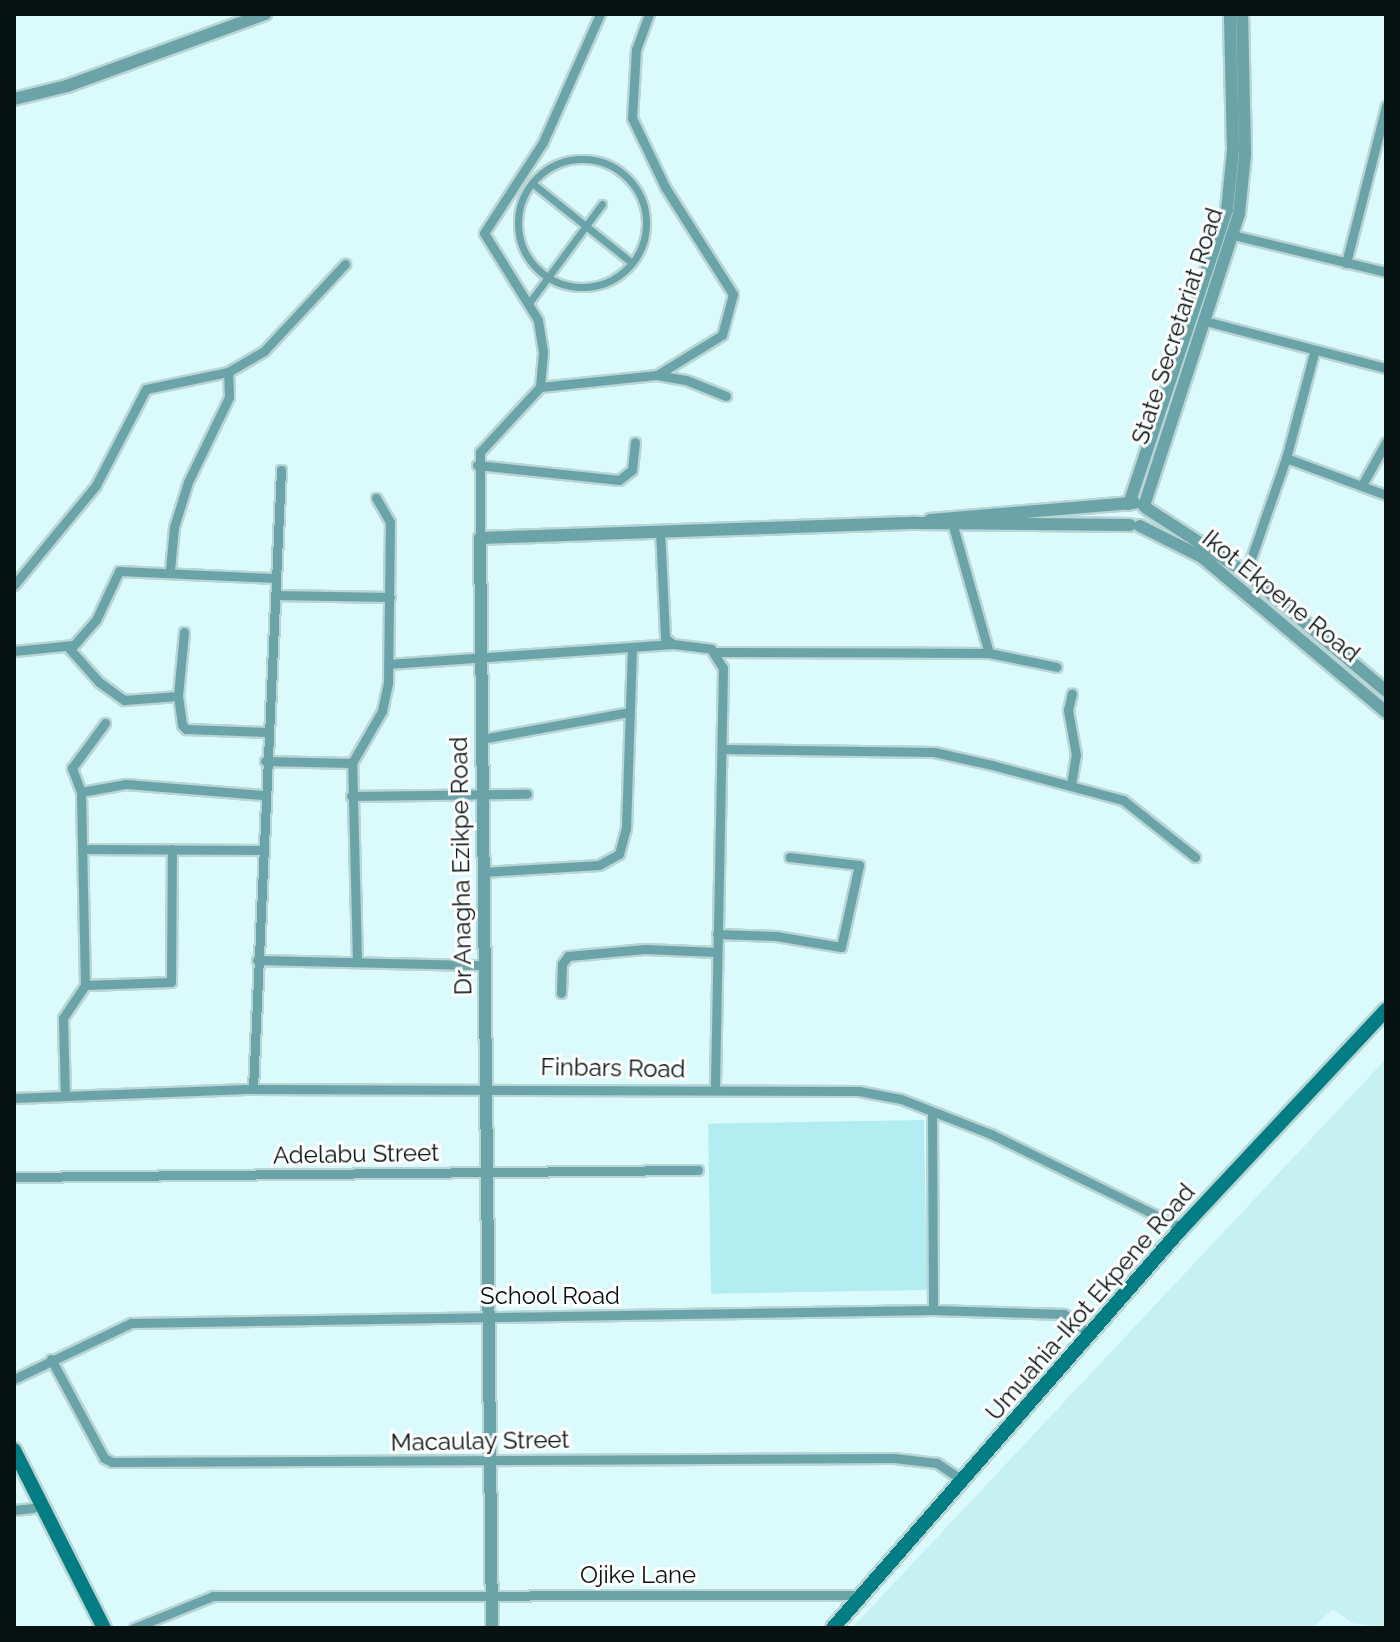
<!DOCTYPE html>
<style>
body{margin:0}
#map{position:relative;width:1400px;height:1642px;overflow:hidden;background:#dbfafc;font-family:Raleway,sans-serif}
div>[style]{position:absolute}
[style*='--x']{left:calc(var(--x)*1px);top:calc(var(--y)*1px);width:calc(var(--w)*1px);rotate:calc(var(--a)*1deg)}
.built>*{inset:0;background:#c7f0f2}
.green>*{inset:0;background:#b2edf1;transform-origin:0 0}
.roads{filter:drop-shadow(2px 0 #b9d5d6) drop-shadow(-2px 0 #b9d5d6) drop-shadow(0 2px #b9d5d6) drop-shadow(0 -2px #b9d5d6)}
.pedestrian>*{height:7px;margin:-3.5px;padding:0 3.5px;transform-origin:3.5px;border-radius:3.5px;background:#6ba4a8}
.pedestrian>.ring{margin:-3.5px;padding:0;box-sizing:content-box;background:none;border:7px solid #6ba4a8;border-radius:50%}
.minor>*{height:9px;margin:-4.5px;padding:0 4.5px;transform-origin:4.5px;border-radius:4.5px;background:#6ba4a8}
.tertiary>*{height:12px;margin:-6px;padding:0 6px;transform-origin:6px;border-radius:6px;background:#6ba4a8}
.secondary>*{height:14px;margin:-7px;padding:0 7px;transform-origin:7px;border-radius:7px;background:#027d84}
span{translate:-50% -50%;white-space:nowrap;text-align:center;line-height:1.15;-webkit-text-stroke:6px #fff;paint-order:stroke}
.street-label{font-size:24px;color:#061111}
.frame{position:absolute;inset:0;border:16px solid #061111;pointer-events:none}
</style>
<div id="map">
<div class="built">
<div style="clip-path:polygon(1386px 1059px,1386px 1628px,1352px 1623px,1333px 1609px,1312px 1628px,852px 1628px)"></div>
</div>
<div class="green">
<div style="left:924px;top:1120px;width:170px;height:216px;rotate:89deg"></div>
</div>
<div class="roads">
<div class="pedestrian">
<div class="ring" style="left:518px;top:159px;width:121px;height:121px"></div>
<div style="--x:532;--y:183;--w:127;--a:38.6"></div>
<div style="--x:529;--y:303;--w:123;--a:-53.6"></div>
</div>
<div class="minor">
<div style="--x:649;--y:14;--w:37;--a:110"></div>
<div style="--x:636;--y:49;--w:69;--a:93.3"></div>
<div style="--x:632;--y:118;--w:76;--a:64.4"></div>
<div style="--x:665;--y:187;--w:127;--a:57.6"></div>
<div style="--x:733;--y:294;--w:42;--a:105"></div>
<div style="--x:722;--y:335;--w:76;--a:148.4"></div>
<div style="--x:1233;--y:235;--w:157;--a:13.6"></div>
<div style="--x:1346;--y:263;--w:162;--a:-75.7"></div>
<div style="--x:1205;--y:321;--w:187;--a:14.6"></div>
<div style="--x:1314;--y:353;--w:109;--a:104.9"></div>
<div style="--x:1286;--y:458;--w:107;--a:20.3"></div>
<div style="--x:540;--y:387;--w:35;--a:-85"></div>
<div style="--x:543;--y:352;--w:32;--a:-99"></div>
<div style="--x:538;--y:320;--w:102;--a:-121.8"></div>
<div style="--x:484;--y:233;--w:108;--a:-57"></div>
<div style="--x:543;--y:142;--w:140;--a:-66"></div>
<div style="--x:477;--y:465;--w:143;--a:6"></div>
<div style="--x:619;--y:480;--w:16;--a:-38"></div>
<div style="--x:632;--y:470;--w:28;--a:-84"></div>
<div style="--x:1362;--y:485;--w:49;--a:-60.8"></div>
<div style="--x:953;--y:526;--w:132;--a:74.2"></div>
<div style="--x:989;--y:653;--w:69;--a:11.6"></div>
<div style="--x:660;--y:530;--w:108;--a:87.3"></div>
<div style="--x:665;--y:638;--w:10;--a:37"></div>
<div style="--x:673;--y:644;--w:38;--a:7"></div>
<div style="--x:711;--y:649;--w:22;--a:58"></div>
<div style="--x:723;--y:668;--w:421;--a:91.1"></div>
<div style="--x:480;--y:538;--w:86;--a:-90"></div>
<div style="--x:480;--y:452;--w:88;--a:-47.3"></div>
<div style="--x:540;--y:387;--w:118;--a:-5.9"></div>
<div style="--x:657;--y:375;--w:29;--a:10"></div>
<div style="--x:686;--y:380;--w:43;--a:21.8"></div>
<div style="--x:170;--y:570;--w:43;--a:-84.7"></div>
<div style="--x:174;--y:527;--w:47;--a:-72.7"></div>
<div style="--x:188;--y:482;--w:94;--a:-64.2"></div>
<div style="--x:229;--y:397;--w:25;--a:-92"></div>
<div style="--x:1246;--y:573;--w:122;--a:-70.8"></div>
<div style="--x:14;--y:585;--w:129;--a:-50.6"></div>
<div style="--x:96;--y:485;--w:108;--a:-62.5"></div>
<div style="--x:146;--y:389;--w:84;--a:-11.7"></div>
<div style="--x:228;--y:372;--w:42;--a:-30.3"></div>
<div style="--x:264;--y:351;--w:119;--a:-47"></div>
<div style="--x:275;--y:595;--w:115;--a:1"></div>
<div style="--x:184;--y:632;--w:64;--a:95.4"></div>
<div style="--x:178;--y:696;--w:29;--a:82"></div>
<div style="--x:182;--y:725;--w:6;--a:45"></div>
<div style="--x:186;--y:729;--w:81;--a:2.1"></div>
<div style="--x:68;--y:647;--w:47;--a:48.5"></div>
<div style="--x:99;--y:682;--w:31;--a:36"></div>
<div style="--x:124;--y:700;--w:54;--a:-4.2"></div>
<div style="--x:14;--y:651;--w:60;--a:-5.7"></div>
<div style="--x:74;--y:645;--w:33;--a:-49"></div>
<div style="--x:96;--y:620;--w:54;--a:-64.9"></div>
<div style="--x:119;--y:571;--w:157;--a:2.6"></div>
<div style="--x:716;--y:652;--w:273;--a:0.2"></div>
<div style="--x:388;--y:664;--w:286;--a:-4"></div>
<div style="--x:481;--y:739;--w:151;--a:-10.3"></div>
<div style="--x:723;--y:749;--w:211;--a:0.8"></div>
<div style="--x:934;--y:752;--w:59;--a:12.6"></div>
<div style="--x:992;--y:765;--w:136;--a:15"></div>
<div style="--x:1123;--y:800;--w:92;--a:38.4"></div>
<div style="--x:265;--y:761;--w:87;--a:1.3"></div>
<div style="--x:1071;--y:785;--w:30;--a:-81"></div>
<div style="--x:1076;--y:755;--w:46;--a:-100.1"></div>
<div style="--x:1068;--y:710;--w:17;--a:-77"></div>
<div style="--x:81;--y:792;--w:26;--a:-111"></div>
<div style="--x:72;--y:768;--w:56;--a:-53.7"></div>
<div style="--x:351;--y:796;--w:176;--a:-0.7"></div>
<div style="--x:85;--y:849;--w:176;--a:0.3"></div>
<div style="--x:483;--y:872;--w:116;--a:-3.5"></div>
<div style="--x:599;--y:865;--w:23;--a:-29"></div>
<div style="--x:619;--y:854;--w:27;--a:-75"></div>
<div style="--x:626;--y:828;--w:181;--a:-88.1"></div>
<div style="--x:717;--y:934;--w:59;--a:1.9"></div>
<div style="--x:776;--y:936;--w:66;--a:9.6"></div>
<div style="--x:841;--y:947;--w:84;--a:-77.6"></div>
<div style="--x:859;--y:865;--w:70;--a:-173.5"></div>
<div style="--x:257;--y:960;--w:228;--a:1.3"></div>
<div style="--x:357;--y:961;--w:198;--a:-91.4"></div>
<div style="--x:352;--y:763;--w:60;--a:-60"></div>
<div style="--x:382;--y:711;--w:29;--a:-78"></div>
<div style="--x:388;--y:683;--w:161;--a:-89.3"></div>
<div style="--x:390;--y:522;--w:28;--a:-120"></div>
<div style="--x:85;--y:985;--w:86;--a:-2"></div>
<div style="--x:171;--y:982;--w:133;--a:-89.6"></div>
<div style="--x:561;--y:993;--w:29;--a:-88"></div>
<div style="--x:562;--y:964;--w:10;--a:-53"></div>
<div style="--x:568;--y:956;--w:77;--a:-5.2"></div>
<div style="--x:645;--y:949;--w:71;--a:2.4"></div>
<div style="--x:253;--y:1089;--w:620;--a:-87.41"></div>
<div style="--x:65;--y:1096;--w:78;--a:-91.5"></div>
<div style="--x:63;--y:1018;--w:40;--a:-56"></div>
<div style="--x:85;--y:985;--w:193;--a:-91.2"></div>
<div style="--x:81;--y:792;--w:46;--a:-10.1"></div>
<div style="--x:126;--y:784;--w:137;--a:4.6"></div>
<div style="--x:14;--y:1098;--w:239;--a:-2.2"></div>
<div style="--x:253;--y:1089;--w:606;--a:0.19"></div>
<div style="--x:859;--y:1091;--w:43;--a:10.8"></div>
<div style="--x:901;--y:1099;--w:97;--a:21.3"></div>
<div style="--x:991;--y:1134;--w:213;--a:26.2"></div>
<div style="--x:932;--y:1112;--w:198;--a:89.7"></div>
<div style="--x:14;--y:1177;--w:684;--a:-0.59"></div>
<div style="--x:51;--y:1359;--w:112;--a:61.8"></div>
<div style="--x:104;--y:1458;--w:9;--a:27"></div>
<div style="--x:112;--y:1462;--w:782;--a:-0.29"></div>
<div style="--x:894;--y:1458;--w:43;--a:6.6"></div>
<div style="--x:937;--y:1463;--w:32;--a:34"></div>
<div style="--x:14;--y:1379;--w:130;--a:-25.6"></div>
<div style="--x:131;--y:1323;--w:802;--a:-0.93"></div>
<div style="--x:933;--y:1310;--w:131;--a:1.7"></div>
<div style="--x:1064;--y:1314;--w:34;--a:38"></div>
<div style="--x:14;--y:1510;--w:19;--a:-6"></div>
<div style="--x:134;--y:1628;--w:85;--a:-22.1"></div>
<div style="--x:213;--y:1596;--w:650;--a:-0.09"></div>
</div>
<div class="tertiary">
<div style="--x:14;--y:99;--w:55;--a:-13.8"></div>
<div style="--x:67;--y:86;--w:211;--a:-20"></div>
<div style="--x:1129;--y:504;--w:310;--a:-71.6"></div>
<div style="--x:1227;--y:210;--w:60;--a:-84.3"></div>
<div style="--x:1233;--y:150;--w:136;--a:-91.3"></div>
<div style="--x:1144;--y:506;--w:307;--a:-72"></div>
<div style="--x:1239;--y:214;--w:60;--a:-84.3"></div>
<div style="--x:1245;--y:154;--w:140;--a:-91.2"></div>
<div style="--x:1146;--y:508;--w:119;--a:33"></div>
<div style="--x:1246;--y:573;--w:183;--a:40.1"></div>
<div style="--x:930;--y:520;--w:205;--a:-4.8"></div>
<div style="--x:1140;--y:526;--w:69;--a:26.6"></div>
<div style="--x:1202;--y:557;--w:241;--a:40.1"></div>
<div style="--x:492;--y:1628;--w:1090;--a:-90.63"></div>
<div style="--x:480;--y:538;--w:435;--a:-2"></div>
<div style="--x:915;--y:523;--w:215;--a:0.5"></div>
</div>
<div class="secondary">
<div style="--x:14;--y:1450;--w:199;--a:63.2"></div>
<div style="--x:833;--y:1628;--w:531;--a:-48.9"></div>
<div style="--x:1182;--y:1228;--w:299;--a:-46.9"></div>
</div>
</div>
<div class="street-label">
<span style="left:1177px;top:326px;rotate:-72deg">State Secretariat Road</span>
<span style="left:1281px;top:596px;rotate:39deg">Ikot Ekpene Road</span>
<span style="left:461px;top:866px;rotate:-91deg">Dr Anagha Ezikpe Road</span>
<span style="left:613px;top:1068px;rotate:1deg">Finbars Road</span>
<span style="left:356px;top:1154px;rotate:-1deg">Adelabu Street</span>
<span style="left:550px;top:1296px">School Road</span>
<span style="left:1090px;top:1302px;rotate:-49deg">Umuahia-Ikot Ekpene Road</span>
<span style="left:480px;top:1441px;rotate:-1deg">Macaulay Street</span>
<span style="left:638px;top:1575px">Ojike Lane</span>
</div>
<div class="frame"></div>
</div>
